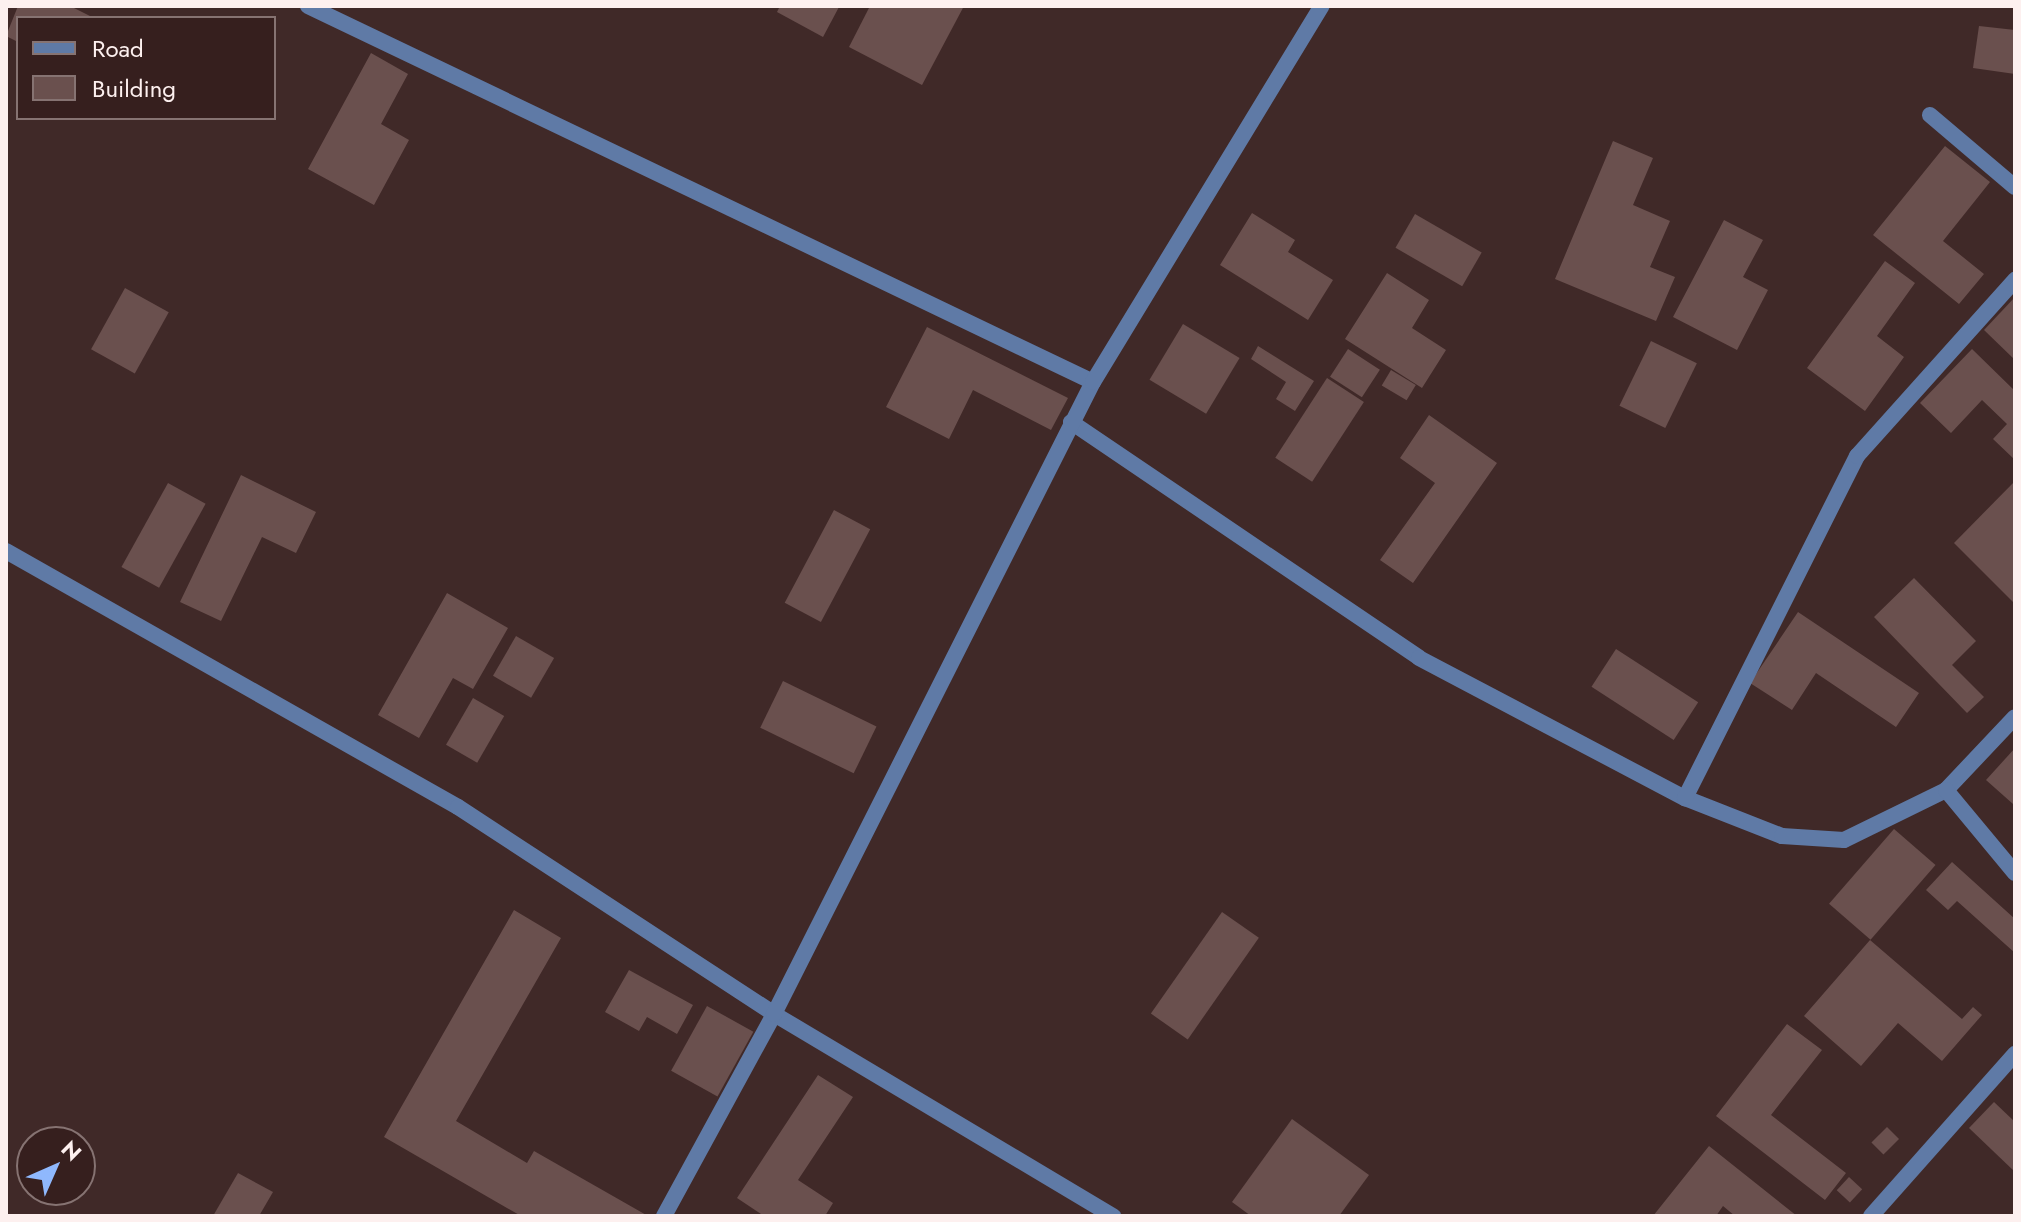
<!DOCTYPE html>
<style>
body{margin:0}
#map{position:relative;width:2021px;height:1222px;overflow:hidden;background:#402928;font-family:Jost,sans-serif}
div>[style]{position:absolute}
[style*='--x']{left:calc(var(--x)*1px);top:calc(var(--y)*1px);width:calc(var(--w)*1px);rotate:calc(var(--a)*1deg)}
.building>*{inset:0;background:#6a504e;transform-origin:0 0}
.street>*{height:16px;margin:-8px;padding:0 8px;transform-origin:8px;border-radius:8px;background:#5f7aa6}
span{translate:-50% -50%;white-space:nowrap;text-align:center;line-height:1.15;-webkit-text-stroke:7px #361f1e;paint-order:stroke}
.frame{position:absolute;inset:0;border:8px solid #fdf0ef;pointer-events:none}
.legend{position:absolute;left:16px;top:16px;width:260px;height:104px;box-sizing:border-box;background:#361f1e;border:2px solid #867372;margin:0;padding:10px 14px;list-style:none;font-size:24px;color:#fdf0ef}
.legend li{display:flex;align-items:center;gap:16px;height:40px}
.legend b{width:40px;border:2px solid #867372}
.north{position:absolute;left:16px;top:1126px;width:80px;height:80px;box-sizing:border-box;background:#361f1e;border:2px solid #867372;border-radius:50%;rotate:45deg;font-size:22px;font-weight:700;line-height:32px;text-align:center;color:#fdf0ef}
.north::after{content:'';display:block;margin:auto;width:28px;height:36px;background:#8fb8fd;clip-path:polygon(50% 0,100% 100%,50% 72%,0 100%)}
</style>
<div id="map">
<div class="building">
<div style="clip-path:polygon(18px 6px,70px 6px,94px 18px,18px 18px,18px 42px,6px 36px)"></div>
<div style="clip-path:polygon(780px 6px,837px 6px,839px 7px,823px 37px,777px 12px)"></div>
<div style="clip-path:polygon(870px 6px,964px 6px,922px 85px,849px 47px)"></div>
<div style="clip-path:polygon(1979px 26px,2015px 30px,2015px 74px,1973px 68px)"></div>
<div style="clip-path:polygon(371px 53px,408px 74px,381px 124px,409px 140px,374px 205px,308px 169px)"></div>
<div style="clip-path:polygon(1613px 141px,1653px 158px,1633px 205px,1670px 221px,1650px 267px,1675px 277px,1656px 321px,1555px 279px)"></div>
<div style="clip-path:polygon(1945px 146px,1990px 182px,1943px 241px,1984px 274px,1959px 304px,1873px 235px)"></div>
<div style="clip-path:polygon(1252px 213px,1295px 240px,1288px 252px,1333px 280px,1308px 320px,1220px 265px)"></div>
<div style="left:1415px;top:214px;width:77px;height:39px;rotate:30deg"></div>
<div style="clip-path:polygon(1724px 220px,1763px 240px,1743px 277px,1768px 290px,1737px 350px,1673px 317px)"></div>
<div style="clip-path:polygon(1885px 261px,1915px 283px,1877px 336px,1904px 357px,1865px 411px,1807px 368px)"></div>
<div style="clip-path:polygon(1387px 273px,1429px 300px,1412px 328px,1446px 350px,1422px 388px,1345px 339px)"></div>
<div style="left:125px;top:288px;width:50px;height:70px;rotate:29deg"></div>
<div style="clip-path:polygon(2015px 297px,2015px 360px,1984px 330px)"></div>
<div style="left:1183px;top:324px;width:66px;height:65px;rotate:31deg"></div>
<div style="clip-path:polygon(927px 327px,1068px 398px,1051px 430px,973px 390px,949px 439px,886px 407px)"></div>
<div style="left:1651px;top:341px;width:51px;height:72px;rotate:26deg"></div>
<div style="clip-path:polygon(1258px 346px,1314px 381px,1295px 411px,1276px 399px,1286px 382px,1251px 359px)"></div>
<div style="left:1348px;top:349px;width:38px;height:33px;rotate:33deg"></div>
<div style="clip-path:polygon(1972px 349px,2015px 391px,2015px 460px,1993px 439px,2007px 424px,1982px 400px,1951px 433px,1920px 403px)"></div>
<div style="left:1391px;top:370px;width:29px;height:18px;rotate:31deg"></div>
<div style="left:1327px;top:378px;width:44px;height:95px;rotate:33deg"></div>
<div style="clip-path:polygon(1429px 415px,1497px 463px,1413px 583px,1380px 560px,1435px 483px,1400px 458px)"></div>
<div style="clip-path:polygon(241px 475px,316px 512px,296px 553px,262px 537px,221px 621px,180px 602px)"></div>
<div style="clip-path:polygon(2015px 481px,2015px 604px,1954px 543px)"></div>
<div style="left:168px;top:483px;width:43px;height:96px;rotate:29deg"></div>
<div style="left:834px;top:510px;width:41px;height:105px;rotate:28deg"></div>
<div style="clip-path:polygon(1914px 578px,1976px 641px,1952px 665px,1984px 697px,1967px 713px,1874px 617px)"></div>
<div style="clip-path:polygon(447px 593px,508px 628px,473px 689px,453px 678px,419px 738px,378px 715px)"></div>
<div style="clip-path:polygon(1798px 612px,1919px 693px,1896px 727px,1816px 673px,1792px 710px,1750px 683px)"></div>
<div style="left:516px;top:636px;width:44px;height:46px;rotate:30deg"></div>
<div style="left:1616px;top:649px;width:98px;height:45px;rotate:33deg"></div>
<div style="left:783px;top:681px;width:104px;height:52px;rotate:26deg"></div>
<div style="left:473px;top:698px;width:36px;height:54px;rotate:30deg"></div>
<div style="clip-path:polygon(2015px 748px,2015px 801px,2013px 804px,1986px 780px)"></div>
<div style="left:1894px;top:829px;width:55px;height:99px;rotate:41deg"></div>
<div style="clip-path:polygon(1952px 862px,2015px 919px,2015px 953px,1957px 901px,1948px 910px,1926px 890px)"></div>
<div style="clip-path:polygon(514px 910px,561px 938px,456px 1121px,527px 1163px,534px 1151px,648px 1216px,521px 1216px,384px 1137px)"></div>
<div style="left:1222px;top:912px;width:45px;height:124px;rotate:35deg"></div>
<div style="clip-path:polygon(1870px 940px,1962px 1019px,1973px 1007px,1982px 1015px,1942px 1061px,1898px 1023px,1861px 1066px,1804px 1016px)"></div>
<div style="clip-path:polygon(629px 970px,693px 1005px,677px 1034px,647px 1017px,639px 1031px,605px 1012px)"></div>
<div style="left:707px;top:1006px;width:53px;height:74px;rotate:29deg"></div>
<div style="clip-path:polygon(1787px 1024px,1822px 1050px,1771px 1115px,1846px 1173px,1825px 1200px,1716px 1116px)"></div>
<div style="clip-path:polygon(818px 1075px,853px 1097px,798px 1180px,833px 1203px,825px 1216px,764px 1216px,737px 1198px)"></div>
<div style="clip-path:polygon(1994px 1102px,2015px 1122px,2015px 1172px,1969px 1128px)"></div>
<div style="clip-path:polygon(1292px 1119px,1369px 1175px,1339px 1216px,1251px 1216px,1232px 1202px)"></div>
<div style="left:1887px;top:1127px;width:17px;height:22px;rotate:45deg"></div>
<div style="clip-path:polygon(1709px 1146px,1797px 1216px,1735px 1216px,1723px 1206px,1716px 1216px,1653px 1216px)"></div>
<div style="clip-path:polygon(238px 1173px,273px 1192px,259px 1216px,213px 1216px)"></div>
<div style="left:1849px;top:1177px;width:18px;height:18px;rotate:43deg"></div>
</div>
<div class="street">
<div style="--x:308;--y:6;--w:870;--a:25.59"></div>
<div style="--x:1930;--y:115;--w:111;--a:40.3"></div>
<div style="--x:1071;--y:422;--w:420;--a:34.1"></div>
<div style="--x:1419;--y:658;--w:301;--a:27.8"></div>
<div style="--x:1685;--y:798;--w:104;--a:21.4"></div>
<div style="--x:1782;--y:836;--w:62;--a:3.7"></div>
<div style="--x:1844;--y:840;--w:114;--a:-26.1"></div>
<div style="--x:1946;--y:790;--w:100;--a:-46.6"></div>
<div style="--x:6;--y:551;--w:519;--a:29.53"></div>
<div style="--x:458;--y:807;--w:378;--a:33.2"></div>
<div style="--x:774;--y:1014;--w:395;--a:30.8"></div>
<div style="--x:1946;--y:790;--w:108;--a:50.3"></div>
<div style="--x:1685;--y:798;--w:383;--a:-63.3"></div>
<div style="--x:1857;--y:456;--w:237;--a:-48.1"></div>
<div style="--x:664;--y:1216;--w:230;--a:-61.4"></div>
<div style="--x:774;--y:1014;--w:708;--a:-63.22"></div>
<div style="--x:1093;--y:382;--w:440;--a:-58.7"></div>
<div style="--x:1871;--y:1216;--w:217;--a:-48.4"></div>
</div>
<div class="frame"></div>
<ul class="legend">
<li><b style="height:10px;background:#5f7aa6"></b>Road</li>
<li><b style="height:22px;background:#6a504e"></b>Building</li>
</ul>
<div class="north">N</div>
</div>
